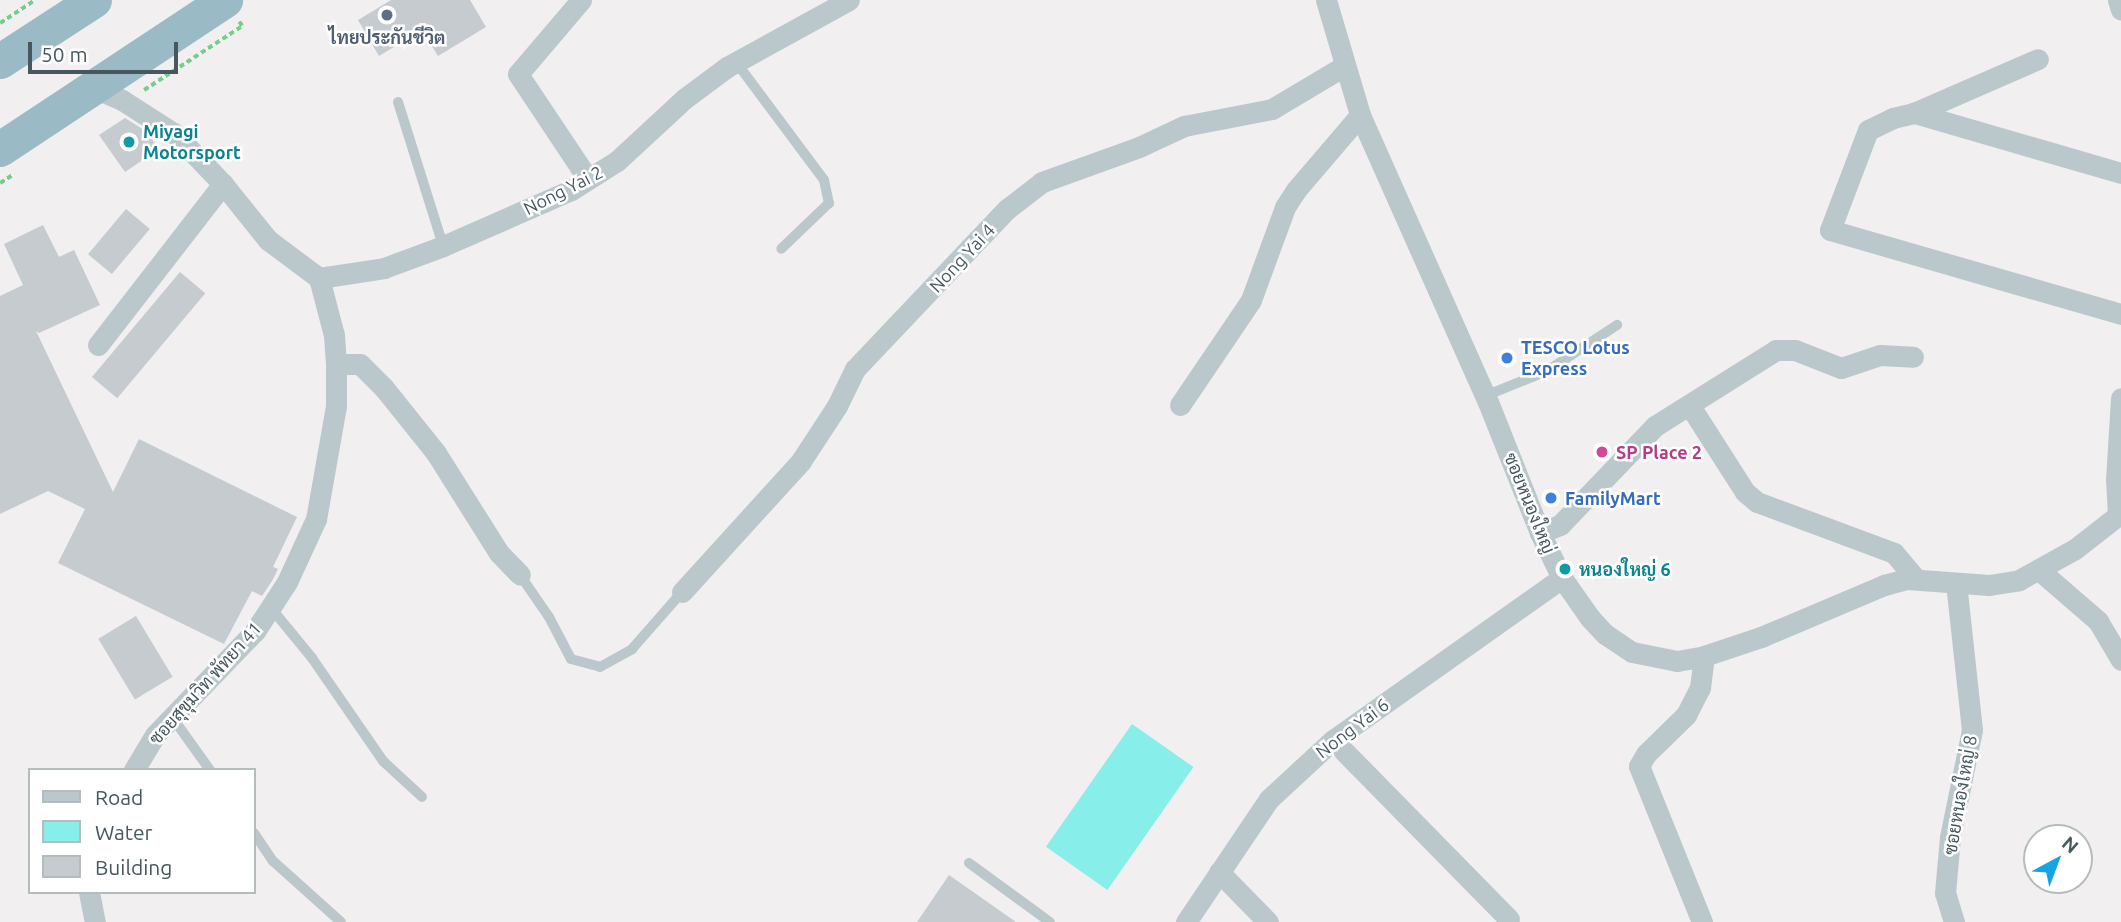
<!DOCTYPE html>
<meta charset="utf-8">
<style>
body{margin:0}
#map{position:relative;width:2121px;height:922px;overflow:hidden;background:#f1efef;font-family:Ubuntu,Sarabun,sans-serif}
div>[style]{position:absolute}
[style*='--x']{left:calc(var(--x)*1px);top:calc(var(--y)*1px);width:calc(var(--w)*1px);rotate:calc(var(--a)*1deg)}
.water>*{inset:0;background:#88eee9;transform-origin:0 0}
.building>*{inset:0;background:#c5cbcf;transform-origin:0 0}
.path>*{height:3.5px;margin-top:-1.75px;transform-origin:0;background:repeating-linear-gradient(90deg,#73cf8b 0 5px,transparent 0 8.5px)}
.service>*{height:10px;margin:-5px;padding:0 5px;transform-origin:5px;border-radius:5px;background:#bac8cc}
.minor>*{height:21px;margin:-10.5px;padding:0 10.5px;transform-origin:10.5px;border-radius:10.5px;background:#bac8cc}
.trunk>*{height:35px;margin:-17.5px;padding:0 17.5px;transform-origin:17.5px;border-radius:17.5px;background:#9abbc6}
.dots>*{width:19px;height:19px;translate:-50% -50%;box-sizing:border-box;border:4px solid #fff;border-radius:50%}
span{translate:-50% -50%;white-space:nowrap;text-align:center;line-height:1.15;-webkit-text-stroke:5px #fff;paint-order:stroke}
.service-label{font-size:18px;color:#4e5e75;font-weight:700}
.culture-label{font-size:18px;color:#0d838f;font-weight:700}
.left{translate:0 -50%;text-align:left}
.street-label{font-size:18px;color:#46585d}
.shop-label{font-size:18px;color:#366cbe;font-weight:700}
.hotel-label{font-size:18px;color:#b23c85;font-weight:700}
.legend{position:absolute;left:28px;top:768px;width:228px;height:126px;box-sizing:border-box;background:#fff;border:2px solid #b5bcbe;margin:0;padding:9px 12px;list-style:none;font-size:21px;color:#46585d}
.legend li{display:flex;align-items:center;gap:14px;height:35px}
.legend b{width:35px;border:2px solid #b5bcbe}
.north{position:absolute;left:2023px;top:824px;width:70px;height:70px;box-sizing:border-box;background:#fff;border:2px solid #b5bcbe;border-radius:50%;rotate:41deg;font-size:19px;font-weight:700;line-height:28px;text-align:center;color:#46585d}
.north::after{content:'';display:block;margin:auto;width:24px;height:32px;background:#15a5e5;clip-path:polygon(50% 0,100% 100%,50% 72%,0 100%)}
.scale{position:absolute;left:28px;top:42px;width:150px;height:32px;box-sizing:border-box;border:4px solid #46585d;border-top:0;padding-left:9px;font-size:21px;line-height:24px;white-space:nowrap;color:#46585d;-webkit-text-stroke:5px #fff;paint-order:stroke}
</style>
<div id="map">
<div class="water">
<div style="left:1132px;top:724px;width:75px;height:150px;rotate:35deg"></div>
</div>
<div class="building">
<div style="clip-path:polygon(391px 0,470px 0,486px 27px,438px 56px,422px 30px,379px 56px,358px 20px)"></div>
<div style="clip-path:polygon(125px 118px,147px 132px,159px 149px,125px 172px,99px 135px)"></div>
<div style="left:126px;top:209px;width:31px;height:59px;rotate:40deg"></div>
<div style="clip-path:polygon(43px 225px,59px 257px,74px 250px,100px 305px,39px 333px,36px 331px,113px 492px,139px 439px,297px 517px,273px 567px,278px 569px,272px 581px,262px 596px,252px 591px,224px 644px,58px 563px,85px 509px,48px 491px,0 514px,0 296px,23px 285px,4px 244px)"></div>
<div style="left:180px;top:272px;width:33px;height:137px;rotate:40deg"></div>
<div style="left:136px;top:616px;width:71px;height:44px;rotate:59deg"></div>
<div style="clip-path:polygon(949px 875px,1016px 922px,917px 922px)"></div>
</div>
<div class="path">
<div style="--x:0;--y:23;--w:42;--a:-33.3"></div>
<div style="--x:144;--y:90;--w:117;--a:-33.1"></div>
<div style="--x:242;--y:26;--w:5;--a:-127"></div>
<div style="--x:0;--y:183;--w:17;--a:-33"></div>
</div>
<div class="service">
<div style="--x:736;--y:62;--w:147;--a:53.3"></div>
<div style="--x:824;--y:180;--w:24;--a:78"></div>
<div style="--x:829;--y:203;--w:66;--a:136.2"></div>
<div style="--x:398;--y:102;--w:151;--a:72.6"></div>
<div style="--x:1485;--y:396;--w:67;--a:-22"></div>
<div style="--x:1547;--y:371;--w:84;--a:-33.3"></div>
<div style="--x:520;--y:575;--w:51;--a:55.4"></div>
<div style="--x:549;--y:617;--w:47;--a:62.4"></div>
<div style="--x:571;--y:659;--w:30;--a:15"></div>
<div style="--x:600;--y:667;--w:37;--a:-29"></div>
<div style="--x:632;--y:649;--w:76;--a:-48.7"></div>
<div style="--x:271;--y:608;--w:65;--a:50.6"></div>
<div style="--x:312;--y:658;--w:125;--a:55.4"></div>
<div style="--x:383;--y:761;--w:53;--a:42.7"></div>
<div style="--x:172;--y:717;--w:65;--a:54.4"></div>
<div style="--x:254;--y:833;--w:34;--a:56"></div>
<div style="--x:273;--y:861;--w:91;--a:41.9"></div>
<div style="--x:969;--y:863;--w:100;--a:36.1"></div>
</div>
<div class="minor">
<div style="--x:581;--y:0;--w:97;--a:130.4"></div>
<div style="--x:518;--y:74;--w:126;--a:56.3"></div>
<div style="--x:1326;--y:0;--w:120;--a:73.5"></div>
<div style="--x:1360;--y:115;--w:314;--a:66"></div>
<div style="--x:1488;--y:402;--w:141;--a:68.3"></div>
<div style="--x:1540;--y:533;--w:50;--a:63.9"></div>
<div style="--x:1562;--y:578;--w:49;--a:55"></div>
<div style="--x:1590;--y:618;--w:22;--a:47"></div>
<div style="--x:1605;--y:634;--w:32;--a:34"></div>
<div style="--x:1632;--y:652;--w:46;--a:11.3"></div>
<div style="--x:1677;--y:661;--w:27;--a:-10"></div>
<div style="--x:1704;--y:656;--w:60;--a:-18.4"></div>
<div style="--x:1761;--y:637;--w:134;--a:-22.9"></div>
<div style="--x:1884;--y:585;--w:24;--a:-15"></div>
<div style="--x:1907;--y:579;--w:82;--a:4.2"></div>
<div style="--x:1989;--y:585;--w:30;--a:-9"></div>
<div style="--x:2019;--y:580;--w:64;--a:-29"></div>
<div style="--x:2075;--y:549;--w:58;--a:-38"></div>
<div style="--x:2118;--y:0;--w:10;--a:73"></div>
<div style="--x:94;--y:88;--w:30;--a:23"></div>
<div style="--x:122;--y:100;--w:63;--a:32.7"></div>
<div style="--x:175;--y:134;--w:69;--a:46.2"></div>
<div style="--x:223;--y:184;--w:72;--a:51.2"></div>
<div style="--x:268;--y:240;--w:64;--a:36.7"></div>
<div style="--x:319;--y:278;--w:59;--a:75.3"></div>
<div style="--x:334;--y:335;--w:29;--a:86"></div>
<div style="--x:336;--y:364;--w:42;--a:90"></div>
<div style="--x:336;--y:406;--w:115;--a:100"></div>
<div style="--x:316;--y:519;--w:69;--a:114.7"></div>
<div style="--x:287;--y:582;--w:59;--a:123.1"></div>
<div style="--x:255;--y:631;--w:144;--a:133.9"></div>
<div style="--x:155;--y:735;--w:41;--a:121"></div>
<div style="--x:1914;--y:113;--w:135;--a:-23.5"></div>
<div style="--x:2121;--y:173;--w:216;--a:-163.8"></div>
<div style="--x:1914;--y:113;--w:22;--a:167"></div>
<div style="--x:1893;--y:118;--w:28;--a:154"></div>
<div style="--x:1868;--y:130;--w:107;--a:110.8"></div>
<div style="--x:1830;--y:230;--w:303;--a:16.1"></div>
<div style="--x:319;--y:278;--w:66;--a:-8.7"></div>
<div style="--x:384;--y:268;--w:63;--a:-20.4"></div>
<div style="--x:443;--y:246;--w:140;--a:-23.6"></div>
<div style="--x:571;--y:190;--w:54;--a:-32.2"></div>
<div style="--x:617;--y:161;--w:91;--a:-42.8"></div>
<div style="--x:684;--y:99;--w:54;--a:-36.7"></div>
<div style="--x:727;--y:67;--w:139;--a:-28.8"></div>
<div style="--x:98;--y:345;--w:204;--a:-52.2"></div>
<div style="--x:336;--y:364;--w:24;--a:0"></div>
<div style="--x:360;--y:364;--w:34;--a:45"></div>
<div style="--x:384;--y:388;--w:83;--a:51.3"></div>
<div style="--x:436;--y:453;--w:118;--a:57.8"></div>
<div style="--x:499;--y:553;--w:30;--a:46"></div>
<div style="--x:1180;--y:405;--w:127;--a:-55.9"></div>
<div style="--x:1251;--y:300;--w:99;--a:-69.9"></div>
<div style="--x:1285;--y:207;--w:20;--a:-57"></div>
<div style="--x:1296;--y:190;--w:99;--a:-49.5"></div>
<div style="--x:1690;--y:406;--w:102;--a:57.4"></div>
<div style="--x:1745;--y:492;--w:16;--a:40"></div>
<div style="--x:1757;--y:502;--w:146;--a:20.4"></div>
<div style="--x:1894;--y:553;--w:34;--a:50"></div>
<div style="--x:2118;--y:516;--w:36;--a:-93"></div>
<div style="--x:2116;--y:480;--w:82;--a:-86.5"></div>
<div style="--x:1540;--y:533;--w:22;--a:-22"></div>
<div style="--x:1560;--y:525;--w:137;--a:-46.2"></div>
<div style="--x:1655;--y:426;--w:143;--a:-32.1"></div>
<div style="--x:1776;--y:350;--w:19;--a:0"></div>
<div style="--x:1795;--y:350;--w:49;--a:21.4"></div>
<div style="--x:1841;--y:368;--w:41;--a:-18.4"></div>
<div style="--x:1880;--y:355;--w:33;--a:3"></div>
<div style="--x:2039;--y:570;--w:78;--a:40.8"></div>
<div style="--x:2098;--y:621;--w:45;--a:59.5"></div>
<div style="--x:682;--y:592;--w:177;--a:-47.7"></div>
<div style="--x:801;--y:461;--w:66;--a:-56.8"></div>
<div style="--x:837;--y:406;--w:41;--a:-64.1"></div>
<div style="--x:855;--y:369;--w:221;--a:-46.5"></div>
<div style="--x:1007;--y:209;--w:44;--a:-37.6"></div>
<div style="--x:1042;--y:182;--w:103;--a:-19.8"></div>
<div style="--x:1139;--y:147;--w:50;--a:-25"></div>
<div style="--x:1184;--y:126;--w:90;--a:-10.9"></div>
<div style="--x:1272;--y:109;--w:84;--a:-30.8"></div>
<div style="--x:1333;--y:740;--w:251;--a:45.5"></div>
<div style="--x:1219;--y:872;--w:70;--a:45.6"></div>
<div style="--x:89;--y:892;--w:31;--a:79"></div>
<div style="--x:1186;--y:922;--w:148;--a:-56"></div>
<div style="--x:1269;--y:799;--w:87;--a:-42.7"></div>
<div style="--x:1333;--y:740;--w:281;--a:-35.3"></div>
<div style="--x:1702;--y:922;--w:168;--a:-112"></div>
<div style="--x:1639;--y:766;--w:14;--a:-60"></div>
<div style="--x:1646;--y:754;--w:56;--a:-44.3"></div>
<div style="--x:1686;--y:715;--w:30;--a:-63"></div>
<div style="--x:1700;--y:688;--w:32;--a:-83"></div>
<div style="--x:1954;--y:922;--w:30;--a:-107"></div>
<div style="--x:1945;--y:893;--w:56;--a:-84.9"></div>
<div style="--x:1950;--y:837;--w:109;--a:-78.4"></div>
<div style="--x:1972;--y:730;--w:148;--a:-96.2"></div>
</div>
<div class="trunk">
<div style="--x:0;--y:61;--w:112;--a:-33"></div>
<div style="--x:0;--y:149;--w:270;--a:-33.5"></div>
</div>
<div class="dots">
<div style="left:387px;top:15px;background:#5c6f8a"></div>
<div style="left:129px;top:142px;background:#0f9aa8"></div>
<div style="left:1507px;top:358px;background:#3f7fe0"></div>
<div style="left:1602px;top:452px;background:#d1479c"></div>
<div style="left:1551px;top:498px;background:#3f7fe0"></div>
<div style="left:1565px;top:569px;background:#0f9aa8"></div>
</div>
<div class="service-label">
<span style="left:387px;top:37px">ไทยประกันชีวิต</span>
</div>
<div class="culture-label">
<span class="left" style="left:143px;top:142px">Miyagi<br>Motorsport</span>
<span class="left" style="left:1579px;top:569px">หนองใหญ่ 6</span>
</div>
<div class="street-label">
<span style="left:563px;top:190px;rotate:-27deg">Nong Yai 2</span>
<span style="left:962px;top:258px;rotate:-47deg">Nong Yai 4</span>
<span style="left:1530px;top:503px;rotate:68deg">ซอยหนองใหญ่</span>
<span style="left:205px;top:683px;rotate:-48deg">ซอยสุขุมวิท พัทยา 41</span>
<span style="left:1352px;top:728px;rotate:-37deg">Nong Yai 6</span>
<span style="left:1960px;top:795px;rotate:-80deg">ซอยหนองใหญ่ 8</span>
</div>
<div class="shop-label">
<span class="left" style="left:1521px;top:358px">TESCO Lotus<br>Express</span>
<span class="left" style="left:1565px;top:498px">FamilyMart</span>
</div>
<div class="hotel-label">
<span class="left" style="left:1616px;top:452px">SP Place 2</span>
</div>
<ul class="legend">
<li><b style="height:9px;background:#bac8cc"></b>Road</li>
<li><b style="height:19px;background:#88eee9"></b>Water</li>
<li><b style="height:19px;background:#c5cbcf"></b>Building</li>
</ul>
<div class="north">N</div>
<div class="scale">50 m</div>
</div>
